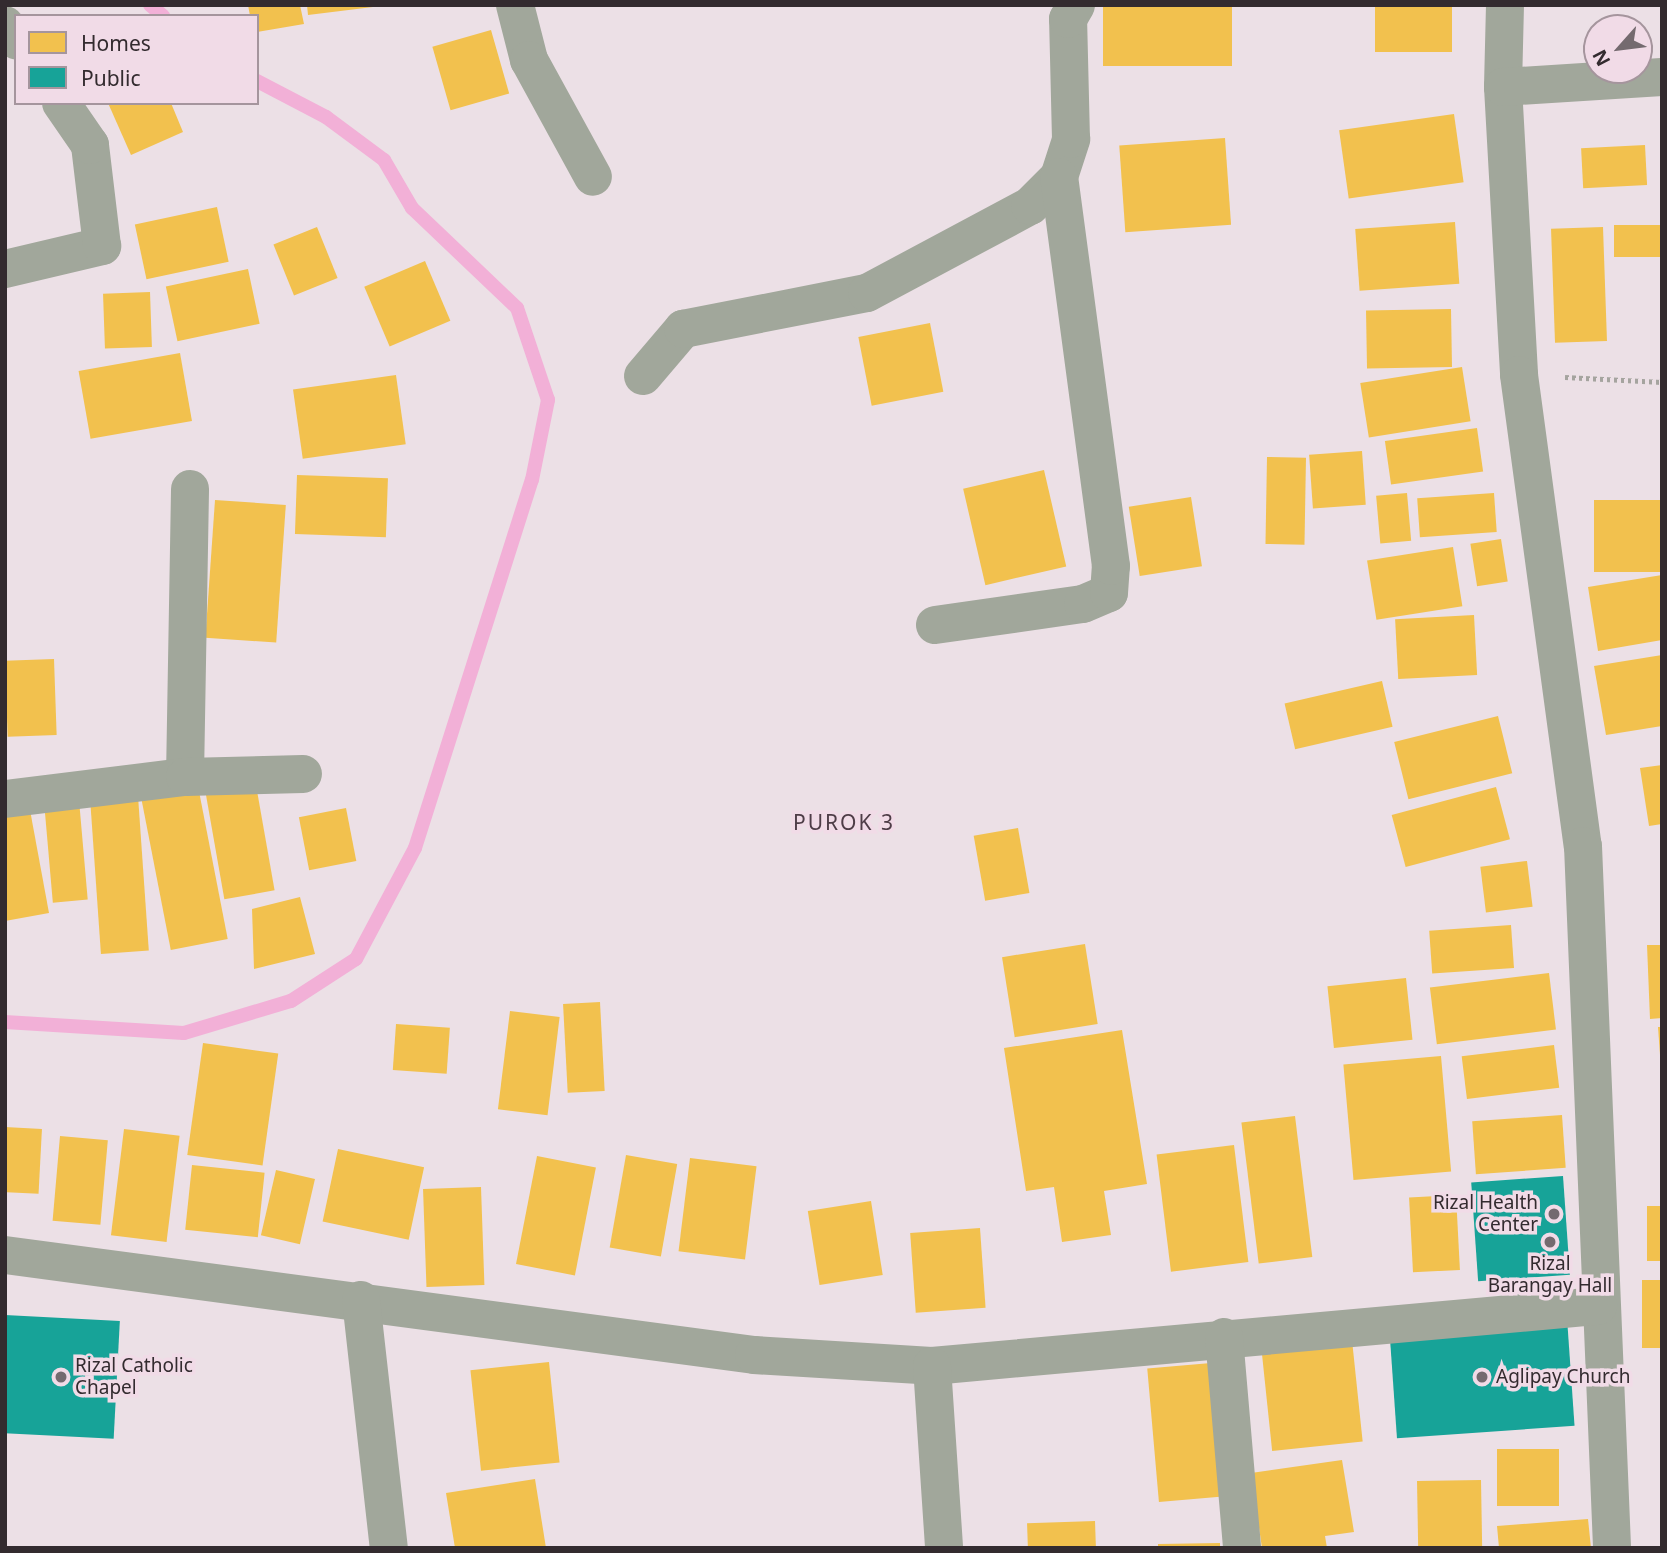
<!DOCTYPE html>
<style>
body{margin:0}
#map{position:relative;width:1667px;height:1553px;overflow:hidden;background:#ece0e6;font-family:"Noto Sans",sans-serif}
div>[style]{position:absolute}
[style*='--x']{left:calc(var(--x)*1px);top:calc(var(--y)*1px);width:calc(var(--w)*1px);rotate:calc(var(--a)*1deg)}
.homes>*{inset:0;background:#f2c14e;transform-origin:0 0}
.public>*{inset:0;background:#17a398;transform-origin:0 0}
.stream>*{height:14px;margin:-7px;padding:0 7px;transform-origin:7px;border-radius:7px;background:#f2b0d7}
.path>*{height:4.5px;margin-top:-2.25px;transform-origin:0;background:repeating-linear-gradient(90deg,#a5a49f 0 3.5px,transparent 0 7px)}
.minor>*{height:38px;margin:-19px;padding:0 19px;transform-origin:19px;border-radius:19px;background:#a1a79b}
.dots>*{width:19px;height:19px;translate:-50% -50%;box-sizing:border-box;border:4px solid #f1dbe7;border-radius:50%}
span{translate:-50% -50%;white-space:nowrap;text-align:center;line-height:1.15;-webkit-text-stroke:7px #f1dbe7;paint-order:stroke}
.poi-label{font-size:19px;color:#332b2f}
.right{translate:-100% -50%;text-align:right}
.left{translate:0 -50%;text-align:left}
.neighbourhood-label{font-size:21px;color:#4e3d47;letter-spacing:2px}
.frame{position:absolute;inset:0;border:7px solid #332b2f;pointer-events:none}
.legend{position:absolute;left:14px;top:14px;width:245px;height:91px;box-sizing:border-box;background:#f1dbe7;border:2px solid #a5959d;margin:0;padding:9px 12px;list-style:none;font-size:21px;color:#332b2f}
.legend li{display:flex;align-items:center;gap:14px;height:35px}
.legend b{width:35px;border:2px solid #a5959d}
.north{position:absolute;left:1583px;top:14px;width:70px;height:70px;box-sizing:border-box;background:#f1dbe7;border:2px solid #a5959d;border-radius:50%;rotate:242deg;font-size:19px;font-weight:700;line-height:28px;text-align:center;color:#332b2f}
.north::after{content:'';display:block;margin:auto;width:24px;height:32px;background:#746a6f;clip-path:polygon(50% 0,100% 100%,50% 72%,0 100%)}
</style>
<div id="map">
<div class="homes">
<div style="clip-path:polygon(248px 5px,300px 5px,304px 24px,257px 32px,257px 16px,250px 16px)"></div>
<div style="clip-path:polygon(307px 5px,373px 5px,373px 7px,308px 15px)"></div>
<div style="left:1103px;top:5px;width:129px;height:61px"></div>
<div style="left:1375px;top:5px;width:77px;height:47px"></div>
<div style="left:491px;top:30px;width:66px;height:61px;rotate:74deg"></div>
<div style="clip-path:polygon(108px 103px,171px 103px,183px 132px,131px 155px)"></div>
<div style="left:1454px;top:114px;width:69px;height:116px;rotate:82deg"></div>
<div style="left:1225px;top:138px;width:87px;height:106px;rotate:86deg"></div>
<div style="left:1645px;top:145px;width:40px;height:64px;rotate:87deg"></div>
<div style="left:217px;top:207px;width:56px;height:84px;rotate:78deg"></div>
<div style="left:1455px;top:222px;width:62px;height:100px;rotate:86deg"></div>
<div style="left:1662px;top:225px;width:32px;height:48px;rotate:90deg"></div>
<div style="left:317px;top:227px;width:55px;height:47px;rotate:68deg"></div>
<div style="left:1603px;top:227px;width:114px;height:52px;rotate:88deg"></div>
<div style="left:425px;top:261px;width:65px;height:66px;rotate:67deg"></div>
<div style="left:248px;top:269px;width:56px;height:84px;rotate:78deg"></div>
<div style="left:150px;top:292px;width:55px;height:47px;rotate:88deg"></div>
<div style="left:1451px;top:309px;width:58px;height:85px;rotate:89deg"></div>
<div style="left:930px;top:323px;width:70px;height:73px;rotate:79deg"></div>
<div style="left:180px;top:353px;width:69px;height:103px;rotate:80deg"></div>
<div style="left:1462px;top:367px;width:55px;height:103px;rotate:81deg"></div>
<div style="left:396px;top:375px;width:70px;height:104px;rotate:82deg"></div>
<div style="left:1477px;top:428px;width:44px;height:93px;rotate:82deg"></div>
<div style="left:1362px;top:451px;width:54px;height:53px;rotate:86deg"></div>
<div style="left:1267px;top:457px;width:39px;height:87px;rotate:1deg"></div>
<div style="left:1044px;top:470px;width:99px;height:83px;rotate:77deg"></div>
<div style="left:297px;top:475px;width:91px;height:59px;rotate:2deg"></div>
<div style="left:1407px;top:493px;width:48px;height:31px;rotate:85deg"></div>
<div style="left:1494px;top:493px;width:39px;height:77px;rotate:86deg"></div>
<div style="left:1191px;top:497px;width:70px;height:63px;rotate:81deg"></div>
<div style="left:215px;top:500px;width:71px;height:138px;rotate:4deg"></div>
<div style="left:1662px;top:500px;width:72px;height:68px;rotate:90deg"></div>
<div style="left:1501px;top:539px;width:43px;height:31px;rotate:81deg"></div>
<div style="left:1453px;top:547px;width:60px;height:87px;rotate:81deg"></div>
<div style="clip-path:polygon(1662px 575px,1662px 640px,1598px 651px,1588px 587px)"></div>
<div style="left:1474px;top:615px;width:60px;height:79px;rotate:87deg"></div>
<div style="clip-path:polygon(1662px 655px,1662px 726px,1606px 735px,1594px 666px)"></div>
<div style="left:54px;top:659px;width:76px;height:49px;rotate:88deg"></div>
<div style="left:1382px;top:681px;width:47px;height:100px;rotate:77deg"></div>
<div style="left:1498px;top:716px;width:59px;height:107px;rotate:76deg"></div>
<div style="clip-path:polygon(1662px 765px,1662px 824px,1649px 826px,1640px 768px)"></div>
<div style="left:197px;top:781px;width:161px;height:58px;rotate:79deg"></div>
<div style="left:256px;top:785px;width:107px;height:51px;rotate:80deg"></div>
<div style="left:1496px;top:787px;width:54px;height:108px;rotate:75deg"></div>
<div style="left:138px;top:796px;width:155px;height:48px;rotate:86deg"></div>
<div style="left:79px;top:800px;width:100px;height:35px;rotate:85deg"></div>
<div style="left:346px;top:808px;width:54px;height:48px;rotate:79deg"></div>
<div style="clip-path:polygon(30px 810px,49px 913px,5px 921px,5px 814px)"></div>
<div style="left:1018px;top:828px;width:66px;height:45px;rotate:80deg"></div>
<div style="left:1527px;top:861px;width:46px;height:47px;rotate:83deg"></div>
<div style="clip-path:polygon(300px 897px,315px 954px,254px 969px,252px 909px)"></div>
<div style="left:1511px;top:925px;width:43px;height:82px;rotate:86deg"></div>
<div style="left:1085px;top:944px;width:81px;height:84px;rotate:81deg"></div>
<div style="clip-path:polygon(1647px 945px,1662px 945px,1662px 1018px,1650px 1019px)"></div>
<div style="left:1549px;top:973px;width:57px;height:120px;rotate:83deg"></div>
<div style="left:1406px;top:978px;width:62px;height:79px;rotate:84deg"></div>
<div style="left:600px;top:1002px;width:89px;height:37px;rotate:87deg"></div>
<div style="left:510px;top:1011px;width:50px;height:99px;rotate:7deg"></div>
<div style="left:396px;top:1024px;width:54px;height:46px;rotate:4deg"></div>
<div style="clip-path:polygon(1658px 1027px,1662px 1027px,1662px 1055px,1660px 1055px)"></div>
<div style="clip-path:polygon(1122px 1030px,1147px 1184px,1104px 1191px,1111px 1235px,1062px 1242px,1054px 1187px,1026px 1191px,1004px 1048px)"></div>
<div style="left:203px;top:1043px;width:76px;height:113px;rotate:8deg"></div>
<div style="left:1554px;top:1045px;width:43px;height:93px;rotate:83deg"></div>
<div style="left:1441px;top:1056px;width:116px;height:98px;rotate:85deg"></div>
<div style="left:1562px;top:1115px;width:53px;height:90px;rotate:86deg"></div>
<div style="left:1295px;top:1116px;width:142px;height:54px;rotate:83deg"></div>
<div style="left:5px;top:1127px;width:37px;height:65px;rotate:3deg"></div>
<div style="left:124px;top:1129px;width:56px;height:107px;rotate:7deg"></div>
<div style="left:60px;top:1136px;width:48px;height:85px;rotate:5deg"></div>
<div style="left:1234px;top:1145px;width:118px;height:78px;rotate:83deg"></div>
<div style="left:338px;top:1149px;width:88px;height:74px;rotate:12deg"></div>
<div style="left:626px;top:1155px;width:52px;height:94px;rotate:10deg"></div>
<div style="left:537px;top:1156px;width:60px;height:110px;rotate:11deg"></div>
<div style="left:690px;top:1158px;width:67px;height:94px;rotate:7deg"></div>
<div style="left:192px;top:1165px;width:73px;height:65px;rotate:6deg"></div>
<div style="left:276px;top:1170px;width:40px;height:67px;rotate:13deg"></div>
<div style="left:481px;top:1187px;width:98px;height:58px;rotate:88deg"></div>
<div style="left:1456px;top:1195px;width:75px;height:47px;rotate:87deg"></div>
<div style="left:871px;top:1201px;width:75px;height:64px;rotate:81deg"></div>
<div style="left:1647px;top:1206px;width:15px;height:55px"></div>
<div style="left:980px;top:1228px;width:80px;height:70px;rotate:86deg"></div>
<div style="left:1662px;top:1280px;width:68px;height:20px;rotate:90deg"></div>
<div style="left:1352px;top:1340px;width:102px;height:91px;rotate:84deg"></div>
<div style="left:549px;top:1362px;width:101px;height:79px;rotate:84deg"></div>
<div style="left:1211px;top:1363px;width:134px;height:64px;rotate:85deg"></div>
<div style="left:1559px;top:1449px;width:57px;height:62px;rotate:90deg"></div>
<div style="clip-path:polygon(1342px 1460px,1354px 1532px,1325px 1536px,1327px 1548px,1262px 1548px,1251px 1473px)"></div>
<div style="clip-path:polygon(535px 1479px,546px 1548px,455px 1548px,446px 1493px)"></div>
<div style="left:1481px;top:1480px;width:68px;height:64px;rotate:89deg"></div>
<div style="clip-path:polygon(1588px 1519px,1591px 1548px,1499px 1548px,1497px 1526px)"></div>
<div style="left:1095px;top:1521px;width:27px;height:68px;rotate:88deg"></div>
<div style="clip-path:polygon(1220px 1543px,1220px 1548px,1158px 1548px,1158px 1544px)"></div>
</div>
<div class="public">
<div style="left:1563px;top:1176px;width:99px;height:92px;rotate:86deg"></div>
<div style="left:5px;top:1315px;width:115px;height:118px;rotate:3deg"></div>
<div style="left:1567px;top:1318px;width:108px;height:178px;rotate:86deg"></div>
</div>
<div class="stream">
<div style="--x:150;--y:5;--w:17;--a:40"></div>
<div style="--x:5;--y:1022;--w:179;--a:3.5"></div>
<div style="--x:184;--y:1033;--w:112;--a:-16.7"></div>
<div style="--x:291;--y:1001;--w:77;--a:-32.9"></div>
<div style="--x:356;--y:959;--w:126;--a:-62"></div>
<div style="--x:415;--y:848;--w:386;--a:-72.4"></div>
<div style="--x:532;--y:480;--w:82;--a:-78.7"></div>
<div style="--x:548;--y:400;--w:97;--a:-108.6"></div>
<div style="--x:517;--y:308;--w:145;--a:-136.4"></div>
<div style="--x:412;--y:208;--w:56;--a:-120.3"></div>
<div style="--x:384;--y:160;--w:72;--a:-143.4"></div>
<div style="--x:326;--y:117;--w:78;--a:-152.4"></div>
</div>
<div class="path">
<div style="--x:1565;--y:377;--w:97;--a:3"></div>
</div>
<div class="minor">
<div style="--x:515;--y:5;--w:57;--a:75.7"></div>
<div style="--x:529;--y:60;--w:133;--a:61.3"></div>
<div style="--x:1505;--y:5;--w:82;--a:91.4"></div>
<div style="--x:1503;--y:87;--w:288;--a:86.8"></div>
<div style="--x:1519;--y:375;--w:475;--a:82.3"></div>
<div style="--x:1583;--y:846;--w:703;--a:87.63"></div>
<div style="--x:5;--y:25;--w:19;--a:54"></div>
<div style="--x:1503;--y:87;--w:159;--a:-3.6"></div>
<div style="--x:5;--y:269;--w:100;--a:-13.3"></div>
<div style="--x:102;--y:246;--w:102;--a:-96.8"></div>
<div style="--x:90;--y:145;--w:51;--a:-124.6"></div>
<div style="--x:643;--y:376;--w:62;--a:-49.6"></div>
<div style="--x:683;--y:329;--w:187;--a:-11.1"></div>
<div style="--x:867;--y:293;--w:185;--a:-28.1"></div>
<div style="--x:1030;--y:206;--w:41;--a:-45"></div>
<div style="--x:1059;--y:177;--w:40;--a:-72"></div>
<div style="--x:1071;--y:139;--w:120;--a:-91.4"></div>
<div style="--x:1068;--y:19;--w:16;--a:-60"></div>
<div style="--x:935;--y:625;--w:149;--a:-8.1"></div>
<div style="--x:1083;--y:604;--w:28;--a:-23"></div>
<div style="--x:1109;--y:593;--w:27;--a:-86"></div>
<div style="--x:1111;--y:566;--w:392;--a:-97.6"></div>
<div style="--x:185;--y:777;--w:288;--a:-89"></div>
<div style="--x:5;--y:799;--w:181;--a:-7"></div>
<div style="--x:185;--y:777;--w:118;--a:-1.5"></div>
<div style="--x:5;--y:1255;--w:756;--a:7.6"></div>
<div style="--x:754;--y:1355;--w:178;--a:3.5"></div>
<div style="--x:932;--y:1366;--w:669;--a:-5.15"></div>
<div style="--x:361;--y:1300;--w:250;--a:83.6"></div>
<div style="--x:1224;--y:1337;--w:212;--a:85.1"></div>
<div style="--x:932;--y:1366;--w:182;--a:86.2"></div>
</div>
<div class="dots">
<div style="left:1554px;top:1214px;background:#746a6f"></div>
<div style="left:1550px;top:1242px;background:#746a6f"></div>
<div style="left:61px;top:1377px;background:#746a6f"></div>
<div style="left:1482px;top:1377px;background:#746a6f"></div>
</div>
<div class="poi-label">
<span class="right" style="left:1538px;top:1214px">Rizal Health<br>Center</span>
<span style="left:1550px;top:1275px">Rizal<br>Barangay Hall</span>
<span class="left" style="left:75px;top:1377px">Rizal Catholic<br>Chapel</span>
<span class="left" style="left:1496px;top:1377px">Aglipay Church</span>
</div>
<div class="neighbourhood-label">
<span style="left:844px;top:822px">PUROK 3</span>
</div>
<div class="frame"></div>
<ul class="legend">
<li><b style="height:19px;background:#f2c14e"></b>Homes</li>
<li><b style="height:19px;background:#17a398"></b>Public</li>
</ul>
<div class="north">N</div>
</div>
